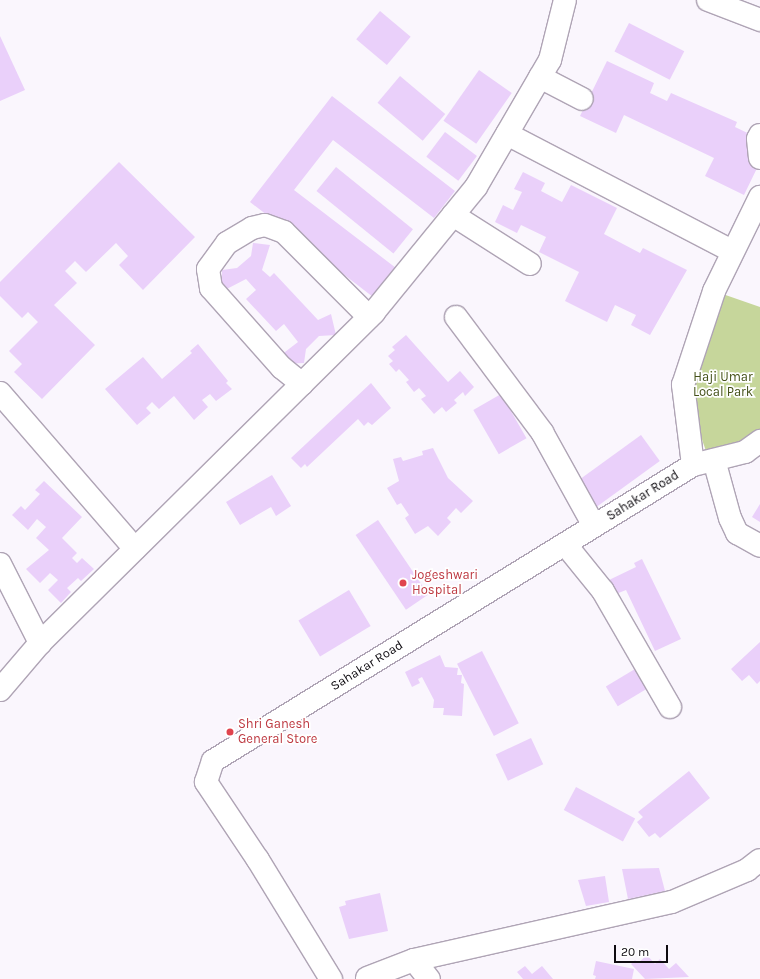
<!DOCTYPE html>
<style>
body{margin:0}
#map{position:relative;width:760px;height:979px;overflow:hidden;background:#faf6fd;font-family:Karla,sans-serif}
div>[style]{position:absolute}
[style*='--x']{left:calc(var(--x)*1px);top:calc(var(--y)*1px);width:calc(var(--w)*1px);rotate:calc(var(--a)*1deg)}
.green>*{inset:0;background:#c6d69b}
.building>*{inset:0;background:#ead0fa;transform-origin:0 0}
.roads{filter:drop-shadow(1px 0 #afa4b5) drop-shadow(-1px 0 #afa4b5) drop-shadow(0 1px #afa4b5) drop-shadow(0 -1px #afa4b5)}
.minor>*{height:22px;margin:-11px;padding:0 11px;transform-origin:11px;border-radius:11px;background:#fff}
.major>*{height:22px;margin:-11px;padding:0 11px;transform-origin:11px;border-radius:11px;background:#fff}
.dots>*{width:11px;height:11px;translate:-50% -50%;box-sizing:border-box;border:2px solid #fff;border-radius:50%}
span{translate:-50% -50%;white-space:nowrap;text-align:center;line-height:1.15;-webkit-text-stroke:3.5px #fff;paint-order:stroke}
.park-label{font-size:13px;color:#445118}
.street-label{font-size:13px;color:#0e0b10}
.health-label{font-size:13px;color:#be3a42}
.left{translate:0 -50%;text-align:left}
.scale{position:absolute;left:614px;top:945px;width:54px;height:18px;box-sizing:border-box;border:2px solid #0e0b10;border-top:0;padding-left:5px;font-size:12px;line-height:14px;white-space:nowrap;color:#0e0b10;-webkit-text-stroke:3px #fff;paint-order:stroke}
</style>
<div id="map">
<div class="green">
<div style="clip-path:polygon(714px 291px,760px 307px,760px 439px,706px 451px,683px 385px)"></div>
</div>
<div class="building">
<div style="left:380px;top:11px;width:40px;height:37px;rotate:40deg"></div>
<div style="left:629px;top:23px;width:62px;height:32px;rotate:27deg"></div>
<div style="clip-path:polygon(0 36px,25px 90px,0 101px)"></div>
<div style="clip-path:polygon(607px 61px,654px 83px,650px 93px,667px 101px,671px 93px,737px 122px,735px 127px,760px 139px,760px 162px,744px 195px,705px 176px,714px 158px,624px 115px,616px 133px,580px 116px)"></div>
<div style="left:479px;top:70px;width:40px;height:62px;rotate:35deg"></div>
<div style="left:400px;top:76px;width:59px;height:35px;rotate:40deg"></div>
<div style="clip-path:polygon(332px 96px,455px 191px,434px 218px,333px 140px,294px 190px,396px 268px,373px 297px,250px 202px)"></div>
<div style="left:445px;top:132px;width:40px;height:31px;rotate:37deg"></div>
<div style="clip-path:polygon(119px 162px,195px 237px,143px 290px,119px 265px,128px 256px,116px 243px,86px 272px,75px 261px,65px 271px,77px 283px,54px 305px,95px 345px,42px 399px,14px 372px,22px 364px,9px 351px,38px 322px,28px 312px,22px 318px,0 296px,0 282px)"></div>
<div style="left:336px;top:167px;width:99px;height:31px;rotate:39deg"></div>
<div style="clip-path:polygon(523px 172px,545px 183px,541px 191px,562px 202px,571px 185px,617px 208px,604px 234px,640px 253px,643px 248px,687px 270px,650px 335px,631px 325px,636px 315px,615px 305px,607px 322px,565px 301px,579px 272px,539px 252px,546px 237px,521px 225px,517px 233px,495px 222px,503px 205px,513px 210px,522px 192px,514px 189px)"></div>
<div style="clip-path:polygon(253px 243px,270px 245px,262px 270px,270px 277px,274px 273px,318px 320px,331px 314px,336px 335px,319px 336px,306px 349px,304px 363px,284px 364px,285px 352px,298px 342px,284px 324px,276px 331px,246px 299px,256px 290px,246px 279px,221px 292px,222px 270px,237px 268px,251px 256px)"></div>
<div style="clip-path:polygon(406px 335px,448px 382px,460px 371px,474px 387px,465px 396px,463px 392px,454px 400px,457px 403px,446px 412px,442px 407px,434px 414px,421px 399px,426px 396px,419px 388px,414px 392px,406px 382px,409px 380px,399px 369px,396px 372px,389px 364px,393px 361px,388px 356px,395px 350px,392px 347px)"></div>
<div style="clip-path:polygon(198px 344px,228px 381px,226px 383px,232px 389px,216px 401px,210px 394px,202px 400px,208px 407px,194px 420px,174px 396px,159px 409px,152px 402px,146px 408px,151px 413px,137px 425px,105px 389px,143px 357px,162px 379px,192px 353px,190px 351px)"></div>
<div style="clip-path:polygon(371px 383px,391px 408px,372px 425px,368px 422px,364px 426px,358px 419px,307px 467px,305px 464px,301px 468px,291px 458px)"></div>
<div style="left:501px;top:394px;width:51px;height:32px;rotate:60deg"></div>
<div style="left:641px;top:435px;width:32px;height:81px;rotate:54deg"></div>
<div style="clip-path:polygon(433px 448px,448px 478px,473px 501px,461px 513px,456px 508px,447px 518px,451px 522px,438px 536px,428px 526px,415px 534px,405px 518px,409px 515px,401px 503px,397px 505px,387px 488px,399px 481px,393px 459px,401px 457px,403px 461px,423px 455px,422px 451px)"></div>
<div style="clip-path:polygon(272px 475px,291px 506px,276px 516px,271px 507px,240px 525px,226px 502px)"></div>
<div style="clip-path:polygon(44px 481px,82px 517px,62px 538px,77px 553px,72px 558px,77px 563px,82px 558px,94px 569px,81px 581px,78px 578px,67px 588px,71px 592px,61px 603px,48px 590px,58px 580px,50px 573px,40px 583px,26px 569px,49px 550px,36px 538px,46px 527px,37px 519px,28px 530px,12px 515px,21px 506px,25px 510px,40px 494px,35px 490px)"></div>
<div style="clip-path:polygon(760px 504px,760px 522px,752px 517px)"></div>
<div style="left:378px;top:520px;width:90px;height:27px;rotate:56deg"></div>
<div style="clip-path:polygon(642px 559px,681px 639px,655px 651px,626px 590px,616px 594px,609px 580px,636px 567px,634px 563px)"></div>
<div style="left:349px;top:590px;width:42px;height:59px;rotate:59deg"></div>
<div style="clip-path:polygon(760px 642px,760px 681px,757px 684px,749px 675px,742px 681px,731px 669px)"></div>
<div style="left:482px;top:651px;width:81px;height:28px;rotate:63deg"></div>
<div style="clip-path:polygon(440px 655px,445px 667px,458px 668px,457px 675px,462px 675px,461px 683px,464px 684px,462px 716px,443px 715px,444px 708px,433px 708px,434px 700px,422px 677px,418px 679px,420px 683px,412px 687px,405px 672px)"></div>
<div style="left:635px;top:669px;width:23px;height:34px;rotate:59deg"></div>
<div style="left:531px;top:738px;width:29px;height:39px;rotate:65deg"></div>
<div style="clip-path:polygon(689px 771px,710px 798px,660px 838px,655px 833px,649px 837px,637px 822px,643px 817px,638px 812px)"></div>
<div style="left:576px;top:787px;width:67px;height:26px;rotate:28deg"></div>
<div style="clip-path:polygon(659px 868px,665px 891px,628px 899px,622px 869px)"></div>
<div style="clip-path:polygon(605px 876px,609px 902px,586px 906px,578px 880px)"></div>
<div style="clip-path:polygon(380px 893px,388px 931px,349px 939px,339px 907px,346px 905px,345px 901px)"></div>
<div style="clip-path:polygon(647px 955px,655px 964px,660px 959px,669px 969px,676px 963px,689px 977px,645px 979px,631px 964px,635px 960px,638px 963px)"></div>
<div style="clip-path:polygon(596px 961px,634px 969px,632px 979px,595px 979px,596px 976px,593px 975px)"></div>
<div style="clip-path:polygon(525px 966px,532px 974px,542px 966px,553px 979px,523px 979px,517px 972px)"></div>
</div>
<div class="roads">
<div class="minor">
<div style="--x:540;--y:77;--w:47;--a:27.6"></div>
<div style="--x:507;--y:134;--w:254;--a:27.5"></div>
<div style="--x:760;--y:135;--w:4;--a:117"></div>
<div style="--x:758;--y:139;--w:19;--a:84"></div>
<div style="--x:453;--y:215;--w:91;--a:32.5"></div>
<div style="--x:456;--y:317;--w:144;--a:53.2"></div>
<div style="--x:542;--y:432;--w:107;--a:61"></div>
<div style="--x:302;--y:384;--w:26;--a:-141"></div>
<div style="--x:282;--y:368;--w:107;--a:-131.6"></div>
<div style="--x:211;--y:288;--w:19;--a:-99"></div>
<div style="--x:208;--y:269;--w:32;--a:-54"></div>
<div style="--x:227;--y:243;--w:29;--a:-31"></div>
<div style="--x:252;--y:228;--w:13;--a:-13"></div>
<div style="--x:265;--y:225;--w:20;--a:20"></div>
<div style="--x:284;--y:232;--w:120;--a:45"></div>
<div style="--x:0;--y:393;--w:206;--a:49.1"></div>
<div style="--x:714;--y:460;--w:60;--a:74.6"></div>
<div style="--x:730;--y:518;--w:17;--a:65"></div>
<div style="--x:737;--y:533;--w:26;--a:29"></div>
<div style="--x:693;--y:465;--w:81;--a:-97.1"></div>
<div style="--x:683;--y:385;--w:99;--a:-71.7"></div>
<div style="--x:714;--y:291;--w:105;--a:-63.9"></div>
<div style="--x:565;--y:544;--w:60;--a:51"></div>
<div style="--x:603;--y:591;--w:134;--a:60"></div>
<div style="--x:0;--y:564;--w:89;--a:63.1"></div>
<div style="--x:0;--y:690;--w:62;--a:-49.6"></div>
<div style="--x:40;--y:643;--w:470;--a:-44.7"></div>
<div style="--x:374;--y:312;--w:161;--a:-50.8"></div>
<div style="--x:476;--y:187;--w:147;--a:-59.8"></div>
<div style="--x:550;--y:60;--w:62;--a:-76"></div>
<div style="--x:414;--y:960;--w:24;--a:52"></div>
<div style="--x:367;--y:978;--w:50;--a:-21"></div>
<div style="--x:414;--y:960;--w:264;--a:-12.7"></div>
<div style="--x:672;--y:902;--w:82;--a:-23.1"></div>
<div style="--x:747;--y:870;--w:16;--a:-38"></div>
<div style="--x:331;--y:979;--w:140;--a:-121.5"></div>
<div style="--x:258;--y:860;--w:94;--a:-123.7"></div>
<div style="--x:206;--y:782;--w:22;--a:-72"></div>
<div style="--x:213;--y:761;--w:564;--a:-31.66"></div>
<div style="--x:693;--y:465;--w:54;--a:-14"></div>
<div style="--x:745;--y:452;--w:19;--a:-36"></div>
</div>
<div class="major">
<div style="--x:708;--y:0;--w:56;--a:21"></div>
</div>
</div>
<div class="dots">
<div style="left:403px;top:583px;background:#e0444e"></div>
<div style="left:230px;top:732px;background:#e0444e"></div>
</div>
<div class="park-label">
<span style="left:723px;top:385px">Haji Umar<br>Local Park</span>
</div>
<div class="street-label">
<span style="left:643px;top:496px;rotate:-32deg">Sahakar Road</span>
<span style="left:367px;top:666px;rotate:-32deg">Sahakar Road</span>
</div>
<div class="health-label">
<span class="left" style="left:412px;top:583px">Jogeshwari<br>Hospital</span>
<span class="left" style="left:238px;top:732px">Shri Ganesh<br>General Store</span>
</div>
<div class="scale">20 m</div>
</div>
